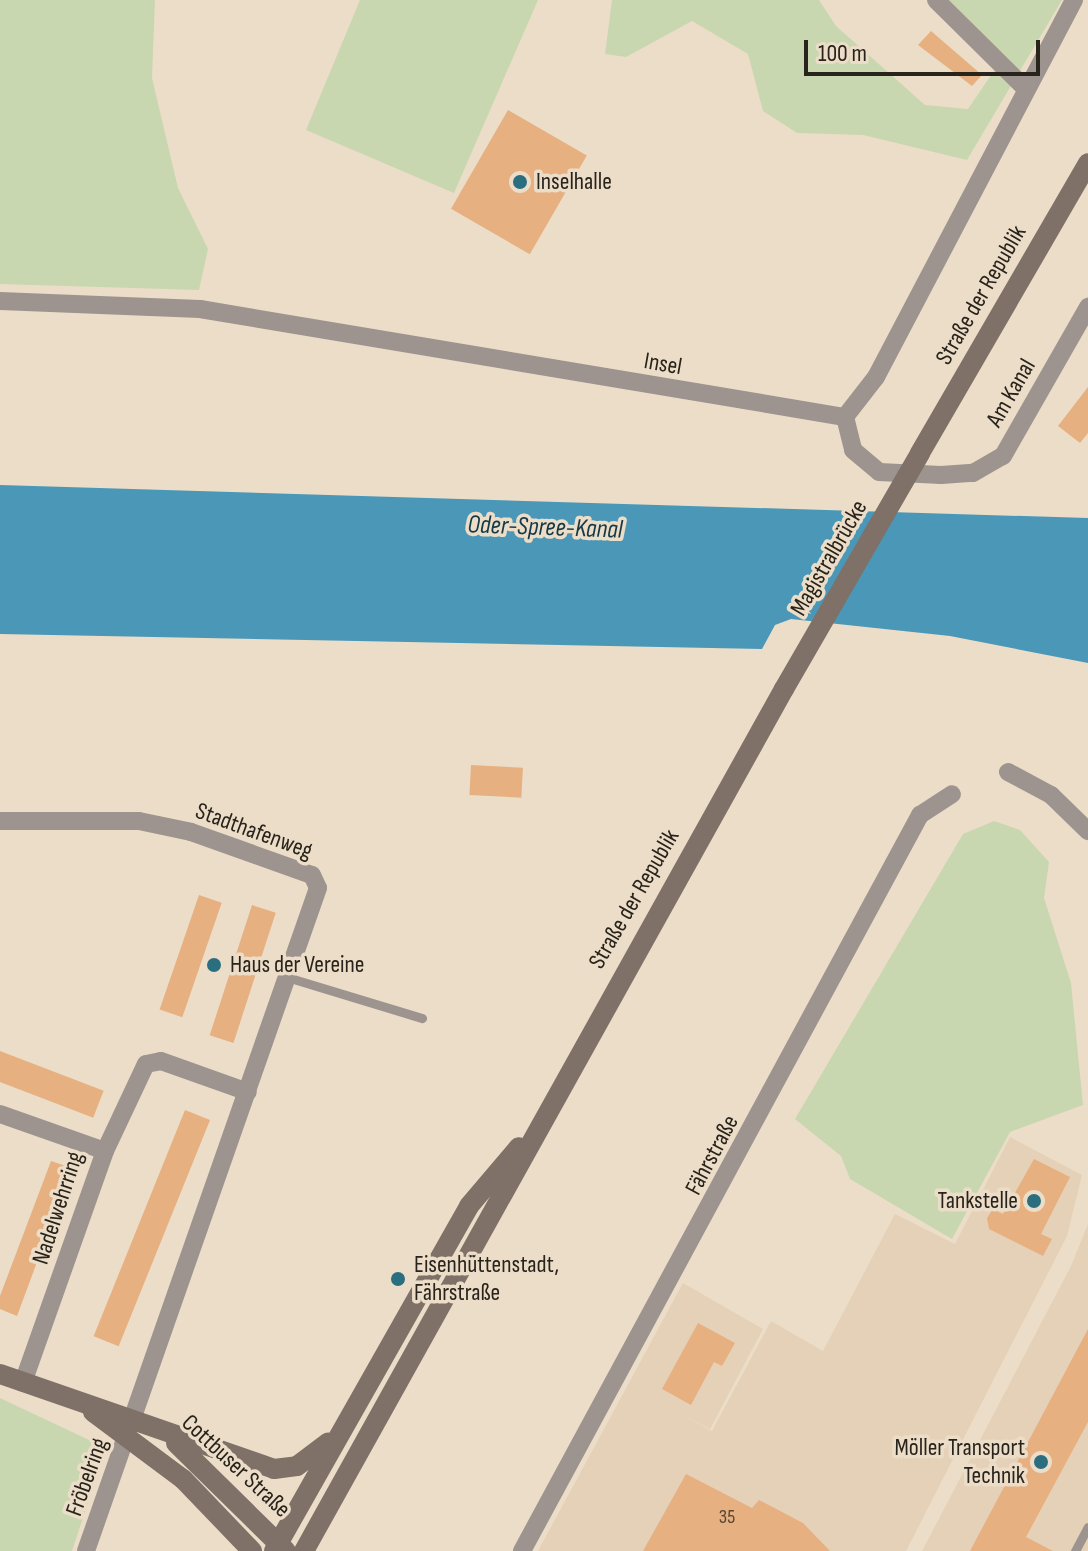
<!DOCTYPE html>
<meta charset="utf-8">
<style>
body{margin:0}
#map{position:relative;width:1088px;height:1551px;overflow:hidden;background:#ecddc8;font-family:"Sofia Sans Condensed",sans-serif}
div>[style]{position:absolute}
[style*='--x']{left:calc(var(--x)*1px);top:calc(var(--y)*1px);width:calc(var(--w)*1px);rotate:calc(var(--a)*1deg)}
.built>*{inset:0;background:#e5d1b7}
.green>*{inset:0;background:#c8d7b0}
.water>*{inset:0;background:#4a97b7}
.building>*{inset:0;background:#e7b081;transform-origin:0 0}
.lane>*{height:9px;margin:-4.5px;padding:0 4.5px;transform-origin:4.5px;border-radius:4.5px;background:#9e948f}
.street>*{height:18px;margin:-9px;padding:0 9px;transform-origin:9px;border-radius:9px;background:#9e948f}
.secondary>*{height:20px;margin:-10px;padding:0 10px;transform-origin:10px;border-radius:10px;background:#7f7068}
.secondary-bridge>*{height:20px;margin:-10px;padding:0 10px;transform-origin:10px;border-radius:10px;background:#7f7068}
.dots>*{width:22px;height:22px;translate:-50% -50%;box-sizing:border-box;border:4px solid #ecddc8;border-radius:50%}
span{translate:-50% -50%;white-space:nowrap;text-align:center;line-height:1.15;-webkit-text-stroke:7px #ecddc8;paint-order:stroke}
.number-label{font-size:20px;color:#584634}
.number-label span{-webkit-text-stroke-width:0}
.poi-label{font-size:24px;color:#28231b}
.left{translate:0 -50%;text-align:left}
.right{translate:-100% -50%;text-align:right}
.street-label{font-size:24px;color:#28231b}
.water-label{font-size:26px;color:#153947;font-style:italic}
.scale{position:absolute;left:804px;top:40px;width:236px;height:36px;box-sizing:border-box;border:4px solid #28231b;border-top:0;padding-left:10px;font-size:24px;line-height:28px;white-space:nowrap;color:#28231b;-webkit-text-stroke:6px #ecddc8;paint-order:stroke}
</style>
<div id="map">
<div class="built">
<div style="clip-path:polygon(1010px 1137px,1082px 1175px,1067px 1236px,906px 1551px,538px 1551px,683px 1283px,763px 1329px,710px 1429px,675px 1411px,712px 1431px,771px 1321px,823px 1351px,895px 1214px,955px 1244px)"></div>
<div style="clip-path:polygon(1088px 1224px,1088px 1551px,922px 1551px,1071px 1266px)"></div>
</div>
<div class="green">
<div style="clip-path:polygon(0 0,155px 0,152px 78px,178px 188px,208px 249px,199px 290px,0 284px)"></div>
<div style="clip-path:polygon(360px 0,538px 0,454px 193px,306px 130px)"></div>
<div style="clip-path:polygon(612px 0,819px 0,836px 26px,925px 105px,968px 109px,1002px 59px,944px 0,1062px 0,967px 160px,863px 135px,797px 133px,763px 111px,748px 54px,692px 21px,626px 57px,605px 54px)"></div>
<div style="clip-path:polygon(994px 821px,1020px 830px,1049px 862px,1044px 898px,1071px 983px,1083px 1105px,1010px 1132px,952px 1239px,850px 1179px,841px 1156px,795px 1119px,963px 834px)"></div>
<div style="clip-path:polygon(0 1398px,106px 1448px,72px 1551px,0 1551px)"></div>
</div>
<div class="water">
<div style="clip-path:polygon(0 485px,1088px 518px,1088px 663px,950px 636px,791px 619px,775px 625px,762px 649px,0 634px)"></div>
</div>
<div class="building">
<div style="clip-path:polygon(931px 31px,982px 75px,972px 86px,918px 45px)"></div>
<div style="left:508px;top:110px;width:91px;height:114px;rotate:30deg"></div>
<div style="clip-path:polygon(1088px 387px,1088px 433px,1080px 443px,1058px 426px)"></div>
<div style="left:471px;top:765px;width:52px;height:30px;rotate:3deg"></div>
<div style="left:199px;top:895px;width:24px;height:121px;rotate:19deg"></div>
<div style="left:252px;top:905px;width:25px;height:137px;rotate:18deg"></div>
<div style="left:0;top:1051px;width:111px;height:29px;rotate:21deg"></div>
<div style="left:185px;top:1110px;width:27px;height:244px;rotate:22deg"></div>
<div style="clip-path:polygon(1034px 1159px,1070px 1177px,1041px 1234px,1052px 1239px,1043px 1256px,989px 1229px,987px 1218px,993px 1209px,1003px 1214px)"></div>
<div style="clip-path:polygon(51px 1161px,72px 1168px,17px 1316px,0 1309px,0 1296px)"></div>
<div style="clip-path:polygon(698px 1323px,735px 1343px,722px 1366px,714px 1362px,691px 1405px,662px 1389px)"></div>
<div style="clip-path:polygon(1088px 1329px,1088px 1422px,1026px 1537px,1053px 1551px,970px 1551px)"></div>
<div style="clip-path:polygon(686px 1474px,752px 1508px,759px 1500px,803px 1523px,830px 1551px,643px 1551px)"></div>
</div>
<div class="lane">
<div style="--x:290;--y:978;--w:138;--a:16.9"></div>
<div style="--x:1075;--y:1551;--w:27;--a:-62"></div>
</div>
<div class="street">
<div style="--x:936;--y:0;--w:125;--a:44.7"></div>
<div style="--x:1074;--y:0;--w:426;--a:117.7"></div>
<div style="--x:876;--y:377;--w:51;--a:127.8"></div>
<div style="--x:845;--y:417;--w:34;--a:76"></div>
<div style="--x:853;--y:450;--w:34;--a:40"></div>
<div style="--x:879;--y:472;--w:62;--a:2.8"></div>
<div style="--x:941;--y:475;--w:32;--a:-4"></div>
<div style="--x:973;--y:473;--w:34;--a:-30"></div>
<div style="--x:1003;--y:456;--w:172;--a:-60.3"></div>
<div style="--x:0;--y:301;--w:200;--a:2.3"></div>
<div style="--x:200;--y:309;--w:654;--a:9.51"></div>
<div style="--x:1008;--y:772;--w:49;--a:28.1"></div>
<div style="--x:1051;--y:795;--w:52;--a:44.2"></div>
<div style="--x:0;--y:821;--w:139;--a:0"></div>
<div style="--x:139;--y:821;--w:53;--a:11.9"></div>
<div style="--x:191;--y:832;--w:128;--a:19.6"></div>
<div style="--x:312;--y:875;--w:14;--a:65"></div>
<div style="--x:318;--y:888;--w:702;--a:109.29"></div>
<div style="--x:0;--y:1114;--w:111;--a:19.4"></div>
<div style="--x:105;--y:1151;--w:246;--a:109.5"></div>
<div style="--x:105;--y:1151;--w:96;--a:-64.8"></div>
<div style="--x:146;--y:1064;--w:15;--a:-11"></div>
<div style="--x:161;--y:1061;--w:92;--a:19.6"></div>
<div style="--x:522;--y:1551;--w:837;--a:-61.6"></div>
<div style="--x:920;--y:815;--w:38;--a:-33"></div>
</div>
<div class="secondary">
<div style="--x:920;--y:453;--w:335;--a:-59.9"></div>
<div style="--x:0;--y:1374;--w:290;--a:19.1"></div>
<div style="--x:274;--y:1469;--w:23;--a:-7"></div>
<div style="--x:297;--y:1466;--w:39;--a:-37"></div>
<div style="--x:93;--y:1412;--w:112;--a:36.7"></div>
<div style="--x:183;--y:1479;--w:100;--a:46.2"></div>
<div style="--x:176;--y:1443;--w:154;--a:44.5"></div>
<div style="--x:274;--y:1551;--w:396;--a:-60.5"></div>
<div style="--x:469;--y:1206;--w:77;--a:-49.7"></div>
<div style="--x:304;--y:1551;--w:987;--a:-60.89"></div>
</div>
<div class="secondary-bridge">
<div style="--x:784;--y:689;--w:272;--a:-60"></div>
</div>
<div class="dots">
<div style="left:520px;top:182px;background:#2b6e7f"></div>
<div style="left:214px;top:965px;background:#2b6e7f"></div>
<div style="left:1034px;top:1201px;background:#2b6e7f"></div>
<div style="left:398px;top:1279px;background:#2b6e7f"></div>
<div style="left:1041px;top:1462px;background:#2b6e7f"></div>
</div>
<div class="number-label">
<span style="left:727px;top:1517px">35</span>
</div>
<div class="poi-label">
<span class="left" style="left:536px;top:182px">Inselhalle</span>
<span class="left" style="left:230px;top:965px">Haus der Vereine</span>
<span class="right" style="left:1018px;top:1201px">Tankstelle</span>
<span class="left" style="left:414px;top:1279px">Eisenhüttenstadt,<br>Fährstraße</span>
<span class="right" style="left:1025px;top:1462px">Möller Transport<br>Technik</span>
</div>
<div class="street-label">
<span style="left:981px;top:295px;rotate:-60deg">Straße der Republik</span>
<span style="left:663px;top:364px;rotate:10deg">Insel</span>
<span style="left:1011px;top:393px;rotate:-60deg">Am Kanal</span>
<span style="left:829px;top:558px;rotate:-60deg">Magistralbrücke</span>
<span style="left:254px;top:831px;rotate:20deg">Stadthafenweg</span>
<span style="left:634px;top:899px;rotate:-60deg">Straße der Republik</span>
<span style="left:712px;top:1155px;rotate:-62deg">Fährstraße</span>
<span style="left:58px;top:1208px;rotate:-72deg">Nadelwehrring</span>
<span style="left:236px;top:1466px;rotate:43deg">Cottbuser Straße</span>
<span style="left:87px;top:1477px;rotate:-70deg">Fröbelring</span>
</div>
<div class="water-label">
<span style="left:545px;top:528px;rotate:2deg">Oder-Spree-Kanal</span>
</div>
<div class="scale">100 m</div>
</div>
